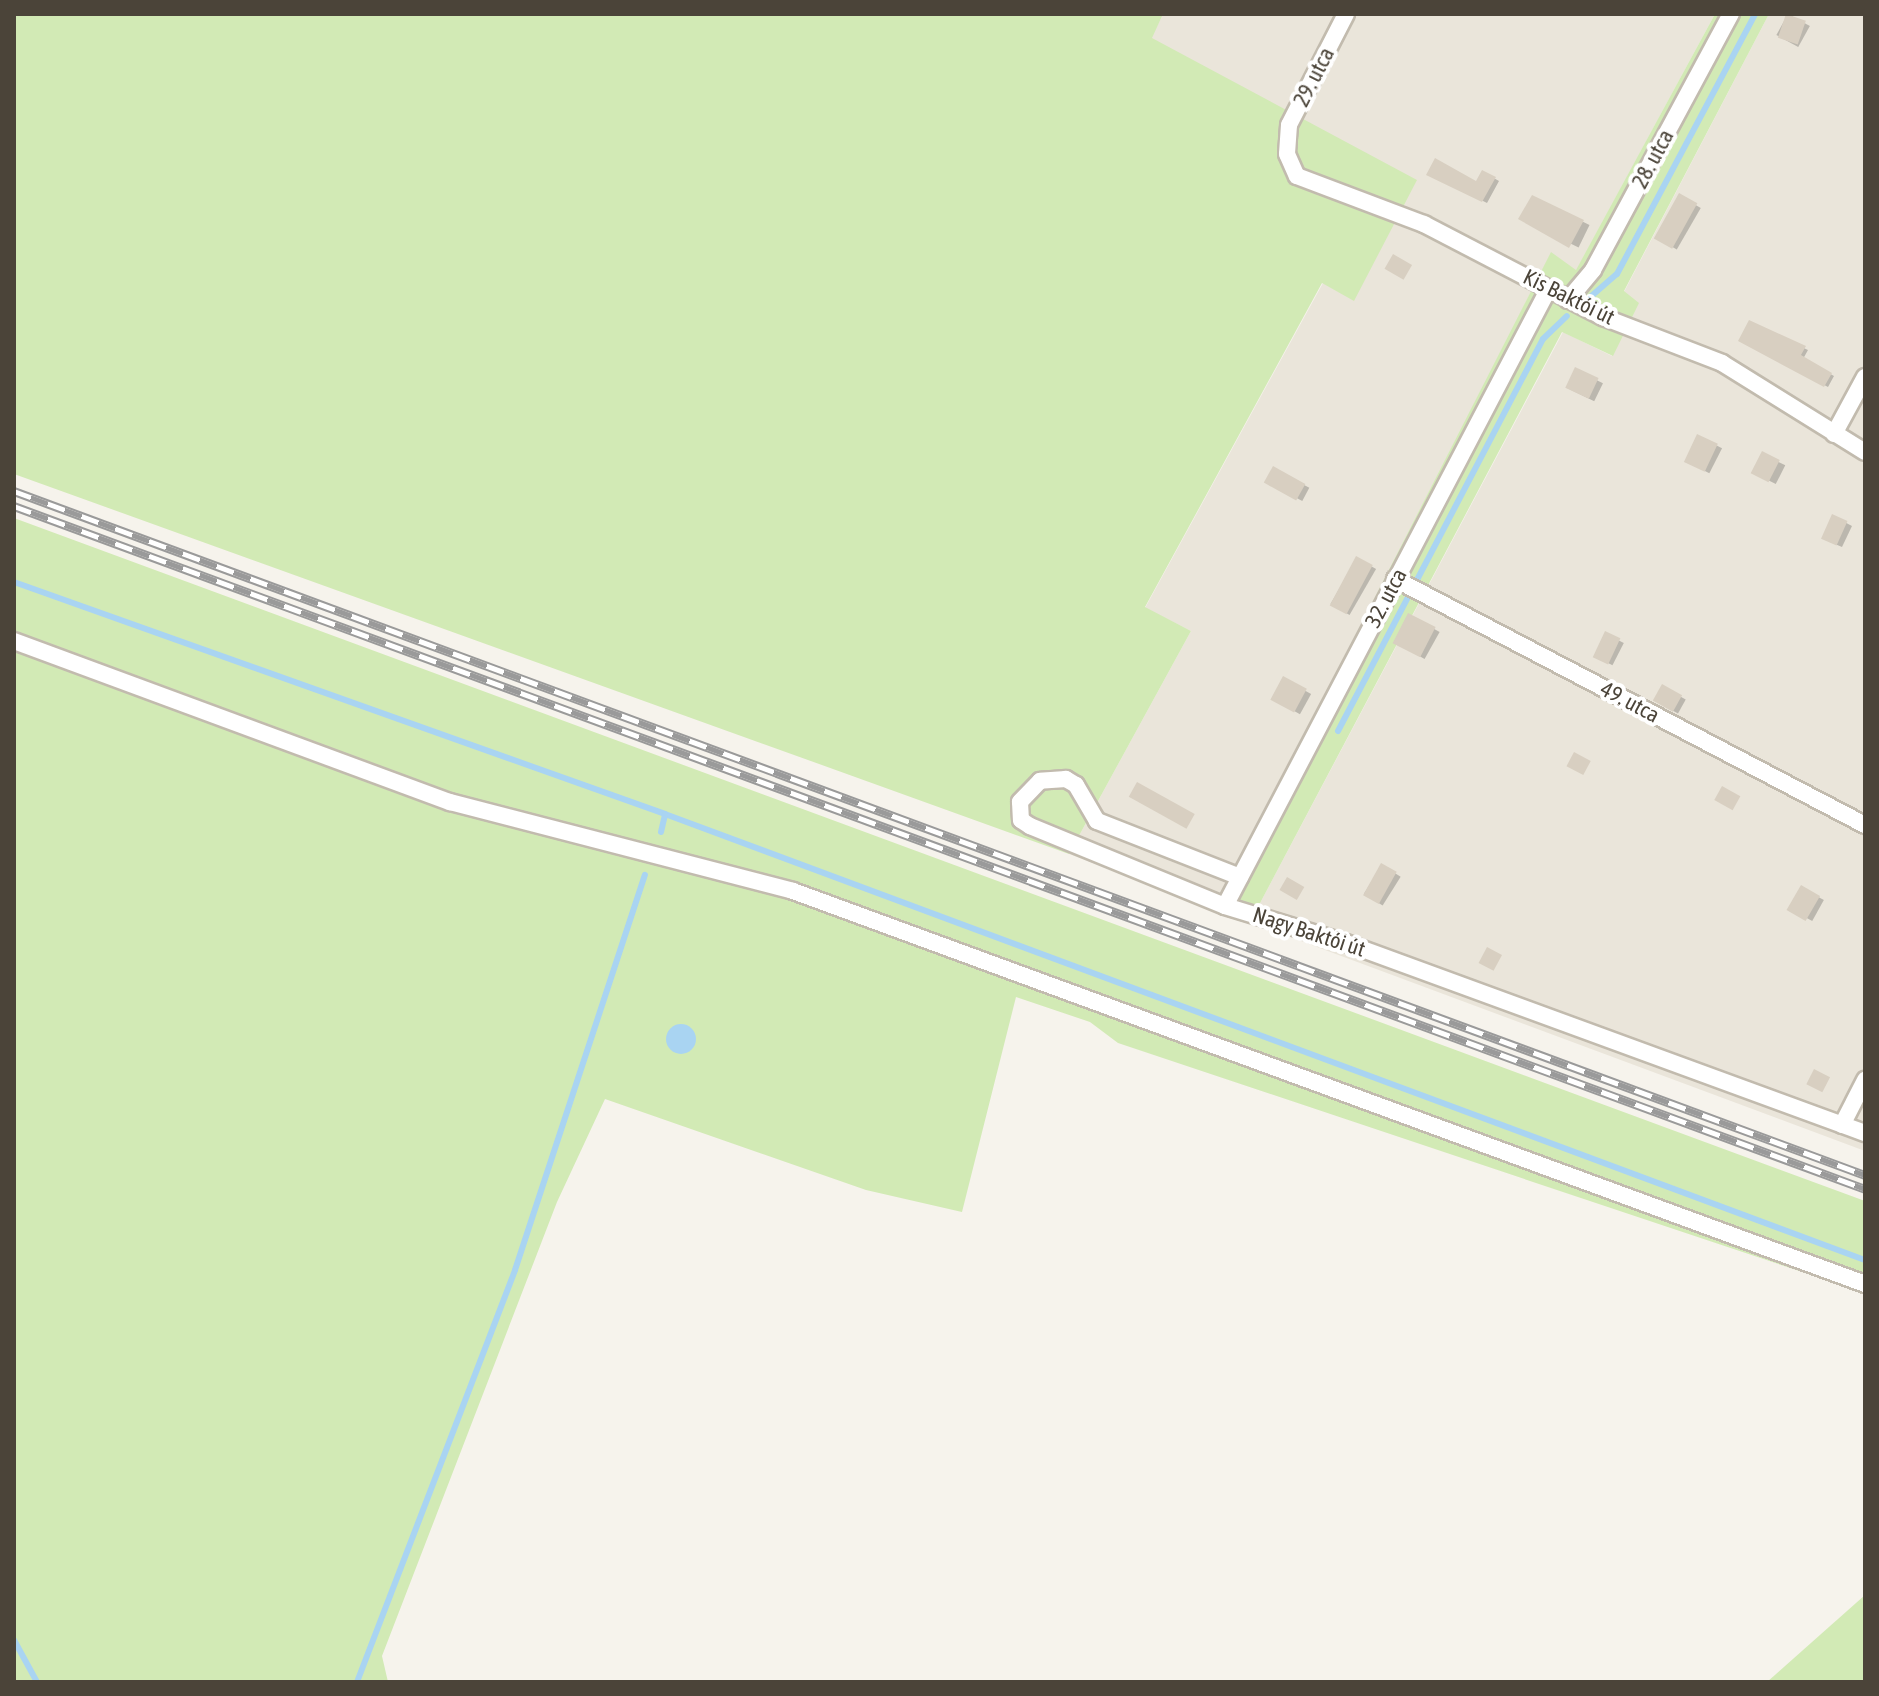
<!DOCTYPE html>
<meta charset="utf-8">
<style>
body{margin:0}
#map{position:relative;width:1879px;height:1696px;overflow:hidden;background:#f6f3ec;font-family:"Asap Condensed",sans-serif}
div>[style]{position:absolute}
[style*='--x']{left:calc(var(--x)*1px);top:calc(var(--y)*1px);width:calc(var(--w)*1px);rotate:calc(var(--a)*1deg)}
.residential>*{inset:0;background:#eae5da}
.green>*{inset:0;background:#d2eab5}
.water>*{inset:0;background:#a9d4f2}
.round{border-radius:50%}
.shadow>*{inset:0;background:#0003;transform-origin:0 0}
.stream>*{height:6px;margin:-3px;padding:0 3px;transform-origin:3px;border-radius:3px;background:#a9d4f2}
.building>*{inset:0;background:#d8cfc1;transform-origin:0 0}
.roads{filter:drop-shadow(2px 0 #c2bbae) drop-shadow(-2px 0 #c2bbae) drop-shadow(0 2px #c2bbae) drop-shadow(0 -2px #c2bbae)}
.street>*{height:16px;margin:-8px;padding:0 8px;transform-origin:8px;border-radius:8px;background:#fff}
.rail>*{height:9px;margin-top:-4.5px;transform-origin:0;background:repeating-linear-gradient(90deg,#fff 0 18px,#9a9a9a 0 36px);box-sizing:border-box;border-block:2px solid #9a9a9a}
span{translate:-50% -50%;white-space:nowrap;text-align:center;line-height:1.15;-webkit-text-stroke:8px #fff;paint-order:stroke}
.street-label{font-size:22px;color:#4b4439}
.frame{position:absolute;inset:0;border:16px solid #4b4439;pointer-events:none}
</style>
<div id="map">
<div class="residential">
<div style="clip-path:polygon(1163px 14px,1715px 14px,1576px 271px,1551px 253px,1216px 909px,1069px 854px,1191px 631px,1145px 608px,1323px 283px,1354px 300px,1151px 38px)"></div>
<div style="clip-path:polygon(1769px 14px,1865px 14px,1865px 1151px,1250px 922px,1563px 332px,1612px 356px,1624px 292px)"></div>
</div>
<div class="green">
<div style="clip-path:polygon(14px 14px,1163px 14px,1152px 38px,1417px 180px,1354px 301px,1322px 283px,1145px 607px,1191px 631px,1069px 854px,14px 474px)"></div>
<div style="clip-path:polygon(1715px 14px,1769px 14px,1624px 291px,1639px 303px,1613px 356px,1562px 332px,1250px 922px,1216px 909px,1551px 252px,1576px 270px)"></div>
<div style="clip-path:polygon(14px 518px,1865px 1201px,1865px 1293px,1118px 1043px,1090px 1022px,1016px 997px,962px 1212px,866px 1190px,605px 1099px,557px 1202px,382px 1656px,388px 1682px,14px 1682px)"></div>
<div style="clip-path:polygon(1865px 1595px,1865px 1682px,1767px 1682px)"></div>
</div>
<div class="water">
<div class="round" style="left:666px;top:1024px;width:30px;height:30px"></div>
</div>
<div class="shadow">
<div style="left:1788px;top:14px;width:25px;height:24px;rotate:29deg"></div>
<div style="clip-path:polygon(1483px 172px,1499px 181px,1487px 203px,1429px 174px,1477px 184px)"></div>
<div style="left:1680px;top:196px;width:24px;height:48px;rotate:30deg"></div>
<div style="left:1532px;top:197px;width:64px;height:25px;rotate:26deg"></div>
<div style="clip-path:polygon(1750px 323px,1808px 350px,1803px 359px,1834px 376px,1828px 387px,1741px 340px)"></div>
<div style="left:1576px;top:370px;width:30px;height:20px;rotate:26deg"></div>
<div style="left:1698px;top:436px;width:27px;height:28px;rotate:27deg"></div>
<div style="left:1763px;top:454px;width:25px;height:21px;rotate:27deg"></div>
<div style="left:1274px;top:469px;width:40px;height:15px;rotate:28deg"></div>
<div style="clip-path:polygon(1833px 516px,1852px 526px,1842px 547px,1828px 541px)"></div>
<div style="left:1357px;top:558px;width:22px;height:53px;rotate:30deg"></div>
<div style="left:1409px;top:615px;width:35px;height:31px;rotate:29deg"></div>
<div style="left:1606px;top:634px;width:20px;height:25px;rotate:27deg"></div>
<div style="left:1284px;top:679px;width:31px;height:23px;rotate:29deg"></div>
<div style="left:1663px;top:687px;width:26px;height:16px;rotate:29deg"></div>
<div style="left:1382px;top:865px;width:22px;height:34px;rotate:32deg"></div>
<div style="left:1802px;top:888px;width:25px;height:24px;rotate:29deg"></div>
</div>
<div class="stream">
<div style="--x:1588;--y:299;--w:38;--a:-41"></div>
<div style="--x:1617;--y:274;--w:294;--a:-62"></div>
<div style="--x:14;--y:582;--w:691;--a:19.61"></div>
<div style="--x:665;--y:814;--w:1280;--a:20.39"></div>
<div style="--x:1338;--y:731;--w:442;--a:-62.4"></div>
<div style="--x:1543;--y:339;--w:33;--a:-44"></div>
<div style="--x:661;--y:832;--w:18;--a:-77"></div>
<div style="--x:14;--y:1640;--w:48;--a:61.3"></div>
<div style="--x:357;--y:1682;--w:441;--a:-69"></div>
<div style="--x:515;--y:1270;--w:416;--a:-71.8"></div>
</div>
<div class="building">
<div style="left:1786px;top:14px;width:21px;height:25px;rotate:19deg"></div>
<div style="clip-path:polygon(1435px 158px,1476px 181px,1482px 170px,1496px 177px,1482px 202px,1426px 175px)"></div>
<div style="left:1679px;top:193px;width:21px;height:52px;rotate:29deg"></div>
<div style="clip-path:polygon(1532px 195px,1584px 220px,1569px 248px,1518px 219px)"></div>
<div style="left:1393px;top:254px;width:22px;height:17px;rotate:30deg"></div>
<div style="clip-path:polygon(1749px 320px,1806px 346px,1801px 355px,1832px 373px,1824px 387px,1738px 341px)"></div>
<div style="left:1575px;top:367px;width:26px;height:23px;rotate:25deg"></div>
<div style="left:1697px;top:434px;width:23px;height:31px;rotate:25deg"></div>
<div style="left:1762px;top:451px;width:20px;height:25px;rotate:27deg"></div>
<div style="left:1273px;top:466px;width:37px;height:19px;rotate:29deg"></div>
<div style="left:1832px;top:514px;width:17px;height:27px;rotate:24deg"></div>
<div style="left:1356px;top:556px;width:19px;height:56px;rotate:28deg"></div>
<div style="left:1408px;top:613px;width:31px;height:34px;rotate:27deg"></div>
<div style="left:1605px;top:631px;width:17px;height:29px;rotate:25deg"></div>
<div style="left:1283px;top:676px;width:27px;height:27px;rotate:28deg"></div>
<div style="left:1662px;top:684px;width:23px;height:19px;rotate:29deg"></div>
<div style="left:1574px;top:752px;width:19px;height:16px;rotate:28deg"></div>
<div style="left:1137px;top:782px;width:66px;height:17px;rotate:29deg"></div>
<div style="left:1722px;top:786px;width:21px;height:16px;rotate:29deg"></div>
<div style="left:1381px;top:863px;width:18px;height:37px;rotate:29deg"></div>
<div style="left:1287px;top:877px;width:20px;height:15px;rotate:30deg"></div>
<div style="left:1801px;top:885px;width:22px;height:29px;rotate:30deg"></div>
<div style="left:1487px;top:947px;width:17px;height:18px;rotate:28deg"></div>
<div style="left:1814px;top:1069px;width:18px;height:17px;rotate:27deg"></div>
</div>
<div class="roads">
<div class="street">
<div style="--x:1346;--y:14;--w:125;--a:117.2"></div>
<div style="--x:1289;--y:125;--w:29;--a:94"></div>
<div style="--x:1287;--y:154;--w:24;--a:66"></div>
<div style="--x:1297;--y:176;--w:136;--a:20.7"></div>
<div style="--x:1424;--y:224;--w:202;--a:27.5"></div>
<div style="--x:1603;--y:317;--w:128;--a:21.1"></div>
<div style="--x:1722;--y:363;--w:168;--a:31.9"></div>
<div style="--x:1568;--y:300;--w:39;--a:-50"></div>
<div style="--x:1593;--y:270;--w:291;--a:-61.7"></div>
<div style="--x:1834;--y:434;--w:65;--a:-61.5"></div>
<div style="--x:1395;--y:579;--w:530;--a:27.63"></div>
<div style="--x:14;--y:641;--w:465;--a:20.3"></div>
<div style="--x:450;--y:802;--w:354;--a:14.5"></div>
<div style="--x:793;--y:891;--w:1142;--a:20.13"></div>
<div style="--x:1240;--y:877;--w:154;--a:-158.6"></div>
<div style="--x:1097;--y:821;--w:42;--a:-120.3"></div>
<div style="--x:1076;--y:785;--w:12;--a:-149"></div>
<div style="--x:1066;--y:779;--w:26;--a:176"></div>
<div style="--x:1040;--y:781;--w:29;--a:134"></div>
<div style="--x:1020;--y:802;--w:18;--a:87"></div>
<div style="--x:1021;--y:820;--w:11;--a:34"></div>
<div style="--x:1030;--y:826;--w:211;--a:22.3"></div>
<div style="--x:1225;--y:906;--w:127;--a:17"></div>
<div style="--x:1346;--y:943;--w:553;--a:20.11"></div>
<div style="--x:1225;--y:906;--w:696;--a:-62.33"></div>
<div style="--x:1842;--y:1125;--w:51;--a:-62.9"></div>
</div>
</div>
<div class="rail">
<div style="--x:14;--y:491;--w:1973;--a:20.28"></div>
<div style="--x:14;--y:506;--w:1973;--a:20.25"></div>
</div>
<div class="street-label">
<span style="left:1314px;top:77px;rotate:-63deg">29. utca</span>
<span style="left:1653px;top:159px;rotate:-62deg">28. utca</span>
<span style="left:1569px;top:297px;rotate:26deg">Kis Baktói út</span>
<span style="left:1386px;top:598px;rotate:-62deg">32. utca</span>
<span style="left:1630px;top:702px;rotate:28deg">49. utca</span>
<span style="left:1309px;top:932px;rotate:18deg">Nagy Baktói út</span>
</div>
<div class="frame"></div>
</div>
